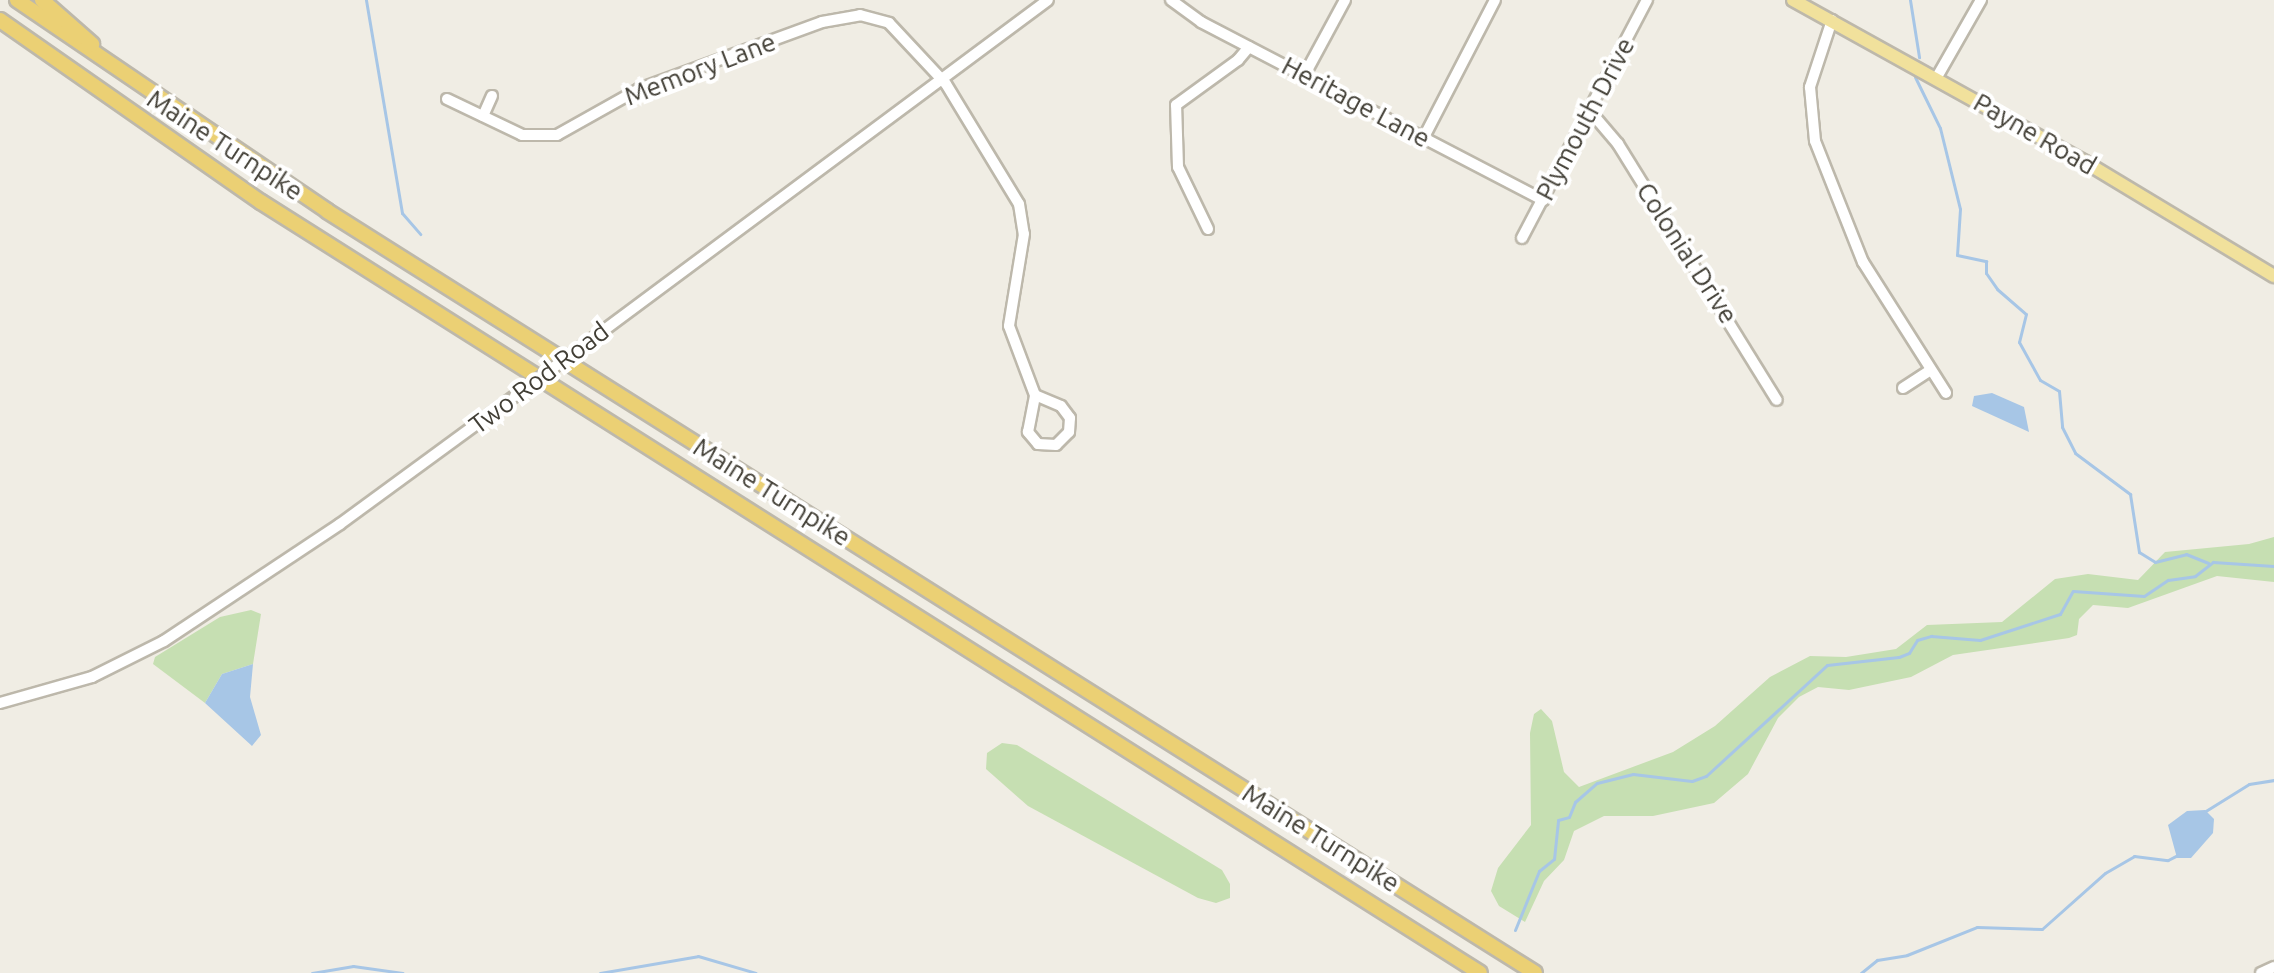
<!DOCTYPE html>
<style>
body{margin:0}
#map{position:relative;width:2274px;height:973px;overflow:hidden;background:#f0ede4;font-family:Ubuntu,sans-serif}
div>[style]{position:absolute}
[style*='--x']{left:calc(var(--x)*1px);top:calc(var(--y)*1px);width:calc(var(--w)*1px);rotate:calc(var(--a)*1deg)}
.green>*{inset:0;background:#c6dfb2}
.water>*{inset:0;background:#a7c6e6}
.stream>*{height:3px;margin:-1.5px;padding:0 1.5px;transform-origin:1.5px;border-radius:1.5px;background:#a7c6e6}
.roads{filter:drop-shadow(2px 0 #bdb8ab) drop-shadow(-2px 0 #bdb8ab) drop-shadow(0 2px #bdb8ab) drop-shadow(0 -2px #bdb8ab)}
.minor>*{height:10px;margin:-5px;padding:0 5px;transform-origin:5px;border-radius:5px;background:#fff}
.major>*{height:12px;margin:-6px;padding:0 6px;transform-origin:6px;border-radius:6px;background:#f1e19c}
.highway>*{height:14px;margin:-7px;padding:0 7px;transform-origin:7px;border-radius:7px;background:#ebd074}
.bridges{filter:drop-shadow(2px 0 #bdb8ab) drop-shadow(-2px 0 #bdb8ab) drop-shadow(0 2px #bdb8ab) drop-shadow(0 -2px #bdb8ab)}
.minor-bridge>*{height:10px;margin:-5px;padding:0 5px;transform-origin:5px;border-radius:5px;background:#fff}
span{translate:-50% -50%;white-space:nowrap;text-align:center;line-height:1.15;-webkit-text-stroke:8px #fff;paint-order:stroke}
.street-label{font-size:26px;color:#413e35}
</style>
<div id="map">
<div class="green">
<div style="clip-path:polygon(2274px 537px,2274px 582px,2217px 576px,2128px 608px,2093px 605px,2079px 619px,2077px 635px,2069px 638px,1953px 655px,1911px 677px,1849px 690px,1818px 687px,1799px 697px,1778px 718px,1748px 774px,1714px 803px,1653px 816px,1604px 816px,1574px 831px,1564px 860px,1544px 881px,1525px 922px,1499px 906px,1491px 891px,1498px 868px,1531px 825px,1530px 733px,1534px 714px,1541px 709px,1552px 721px,1564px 772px,1579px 787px,1673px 752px,1715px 726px,1770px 677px,1810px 656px,1846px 657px,1896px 649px,1927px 625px,2002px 622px,2055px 579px,2088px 574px,2138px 580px,2165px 552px,2249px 544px)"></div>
<div style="clip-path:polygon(251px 610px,261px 614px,253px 664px,222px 674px,205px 703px,153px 664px,155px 657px,220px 617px)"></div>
<div style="clip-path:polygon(1002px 743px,1017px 745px,1222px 870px,1230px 884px,1230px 898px,1216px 903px,1198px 898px,1028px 806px,986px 769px,987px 753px)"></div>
</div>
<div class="water">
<div style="clip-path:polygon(1992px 393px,2024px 407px,2029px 432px,1972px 406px,1974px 396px)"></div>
<div style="clip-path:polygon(253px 664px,250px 697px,261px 735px,252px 746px,205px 703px,222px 674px)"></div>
<div style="clip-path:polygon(2205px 810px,2214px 819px,2213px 833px,2191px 858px,2177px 858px,2168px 825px,2187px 811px)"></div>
</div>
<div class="stream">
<div style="--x:366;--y:0;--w:216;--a:80.4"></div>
<div style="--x:402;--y:213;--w:28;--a:49"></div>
<div style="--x:1910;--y:0;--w:58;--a:81"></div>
<div style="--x:1915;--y:77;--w:57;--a:63.9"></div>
<div style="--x:1940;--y:128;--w:83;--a:76.1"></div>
<div style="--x:1960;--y:209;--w:46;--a:93.7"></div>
<div style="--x:1957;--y:255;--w:30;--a:12"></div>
<div style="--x:1986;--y:261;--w:12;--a:90"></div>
<div style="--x:1986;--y:273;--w:19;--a:55"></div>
<div style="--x:1997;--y:289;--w:38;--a:41"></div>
<div style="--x:2026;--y:314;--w:29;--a:104"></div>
<div style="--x:2019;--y:342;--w:43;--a:61.1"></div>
<div style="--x:2040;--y:380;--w:22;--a:30"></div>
<div style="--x:2059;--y:391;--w:36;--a:85"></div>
<div style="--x:2062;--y:427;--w:29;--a:63"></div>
<div style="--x:2075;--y:453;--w:69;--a:36.7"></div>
<div style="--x:2130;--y:494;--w:59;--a:81.2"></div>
<div style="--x:2139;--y:552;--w:19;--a:32"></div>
<div style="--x:2155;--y:562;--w:32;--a:-14"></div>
<div style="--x:2186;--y:554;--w:24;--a:22"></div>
<div style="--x:2204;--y:812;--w:53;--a:-31.9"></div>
<div style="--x:2249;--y:784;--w:25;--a:-9"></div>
<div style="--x:1515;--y:930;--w:64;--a:-67.9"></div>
<div style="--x:1539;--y:871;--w:19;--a:-39"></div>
<div style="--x:1554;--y:859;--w:39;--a:-84"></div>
<div style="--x:1558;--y:820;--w:11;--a:-15"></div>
<div style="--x:1569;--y:817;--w:16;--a:-68"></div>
<div style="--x:1575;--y:802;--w:29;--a:-41"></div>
<div style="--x:1597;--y:783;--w:37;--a:-14"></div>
<div style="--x:1633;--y:774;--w:59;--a:6.8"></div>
<div style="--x:1692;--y:781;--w:15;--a:-20"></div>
<div style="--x:1706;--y:776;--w:164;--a:-42.5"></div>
<div style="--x:1827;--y:665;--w:72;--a:-6.3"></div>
<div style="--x:1899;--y:657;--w:11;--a:-22"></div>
<div style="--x:1909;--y:653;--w:15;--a:-58"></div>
<div style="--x:1917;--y:640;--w:15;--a:-16"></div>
<div style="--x:1931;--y:636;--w:49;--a:4.7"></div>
<div style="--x:1980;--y:640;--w:84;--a:-18"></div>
<div style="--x:2060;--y:614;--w:26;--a:-61"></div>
<div style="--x:2073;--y:591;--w:71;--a:4"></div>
<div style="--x:2144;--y:596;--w:29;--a:-34"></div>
<div style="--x:2168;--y:580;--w:27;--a:-8"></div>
<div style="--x:2195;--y:576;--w:23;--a:-38"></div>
<div style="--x:2213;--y:562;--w:61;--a:3.8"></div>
<div style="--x:312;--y:973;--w:42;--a:-9.7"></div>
<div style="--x:353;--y:966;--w:50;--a:8"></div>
<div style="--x:600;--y:973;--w:99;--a:-9.8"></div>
<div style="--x:698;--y:956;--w:60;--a:16.3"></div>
<div style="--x:1861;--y:973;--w:21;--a:-39"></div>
<div style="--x:1877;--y:960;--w:30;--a:-9"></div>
<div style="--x:1907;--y:955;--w:75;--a:-21.8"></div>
<div style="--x:1977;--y:927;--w:65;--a:1.8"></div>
<div style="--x:2042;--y:929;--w:84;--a:-41.6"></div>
<div style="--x:2105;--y:873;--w:34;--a:-30"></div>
<div style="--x:2134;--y:856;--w:34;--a:7"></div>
<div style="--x:2168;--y:860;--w:9;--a:-27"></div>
</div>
<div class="roads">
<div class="minor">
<div style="--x:1171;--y:0;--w:37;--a:36"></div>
<div style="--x:1201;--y:22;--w:386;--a:27.5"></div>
<div style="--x:1832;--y:20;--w:71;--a:108.2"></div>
<div style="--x:1810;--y:87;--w:54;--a:84.7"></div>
<div style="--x:1815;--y:141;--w:130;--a:68.4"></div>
<div style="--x:1863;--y:262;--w:155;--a:57.6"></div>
<div style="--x:1305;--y:74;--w:84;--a:-61.6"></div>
<div style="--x:1937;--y:77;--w:89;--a:-60.3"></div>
<div style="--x:447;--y:99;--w:83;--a:25.6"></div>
<div style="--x:522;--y:135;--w:35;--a:0"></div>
<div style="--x:557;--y:135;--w:94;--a:-29.3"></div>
<div style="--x:639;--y:89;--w:195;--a:-20.1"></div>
<div style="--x:822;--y:22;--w:39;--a:-10"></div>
<div style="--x:860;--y:15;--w:30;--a:15"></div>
<div style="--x:889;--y:23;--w:83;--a:46.9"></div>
<div style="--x:946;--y:84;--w:140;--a:58.7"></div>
<div style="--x:1019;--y:204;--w:30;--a:81"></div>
<div style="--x:1024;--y:234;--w:93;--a:99.3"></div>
<div style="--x:1009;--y:326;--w:74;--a:69.4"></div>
<div style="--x:1590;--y:111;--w:43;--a:49.7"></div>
<div style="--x:1618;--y:144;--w:301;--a:58.2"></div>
<div style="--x:483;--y:116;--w:22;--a:-66"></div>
<div style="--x:1424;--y:137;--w:154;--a:-62.6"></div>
<div style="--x:1208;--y:229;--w:69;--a:-115.8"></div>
<div style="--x:1178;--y:167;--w:62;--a:-91.8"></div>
<div style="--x:1176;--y:105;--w:77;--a:-36"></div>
<div style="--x:1238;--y:60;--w:17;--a:-50"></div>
<div style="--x:1522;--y:238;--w:269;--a:-62.3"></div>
<div style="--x:588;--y:342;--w:573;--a:-36.63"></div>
<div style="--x:1903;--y:388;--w:33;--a:-33"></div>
<div style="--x:1035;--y:395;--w:28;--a:23"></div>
<div style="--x:1061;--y:406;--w:15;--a:53"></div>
<div style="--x:1070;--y:418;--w:14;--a:94"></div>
<div style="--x:1069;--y:432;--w:18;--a:135"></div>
<div style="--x:1056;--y:445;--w:18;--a:-177"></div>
<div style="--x:1038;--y:444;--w:16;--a:-130"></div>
<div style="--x:1028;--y:432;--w:38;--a:-79"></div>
<div style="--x:0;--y:703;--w:96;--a:-15.8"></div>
<div style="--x:92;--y:677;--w:80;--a:-26.6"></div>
<div style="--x:164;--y:641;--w:211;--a:-33.6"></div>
<div style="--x:340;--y:524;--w:217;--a:-36.2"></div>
<div style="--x:2261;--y:973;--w:14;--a:-25"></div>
</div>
<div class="major">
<div style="--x:1793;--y:0;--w:334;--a:29"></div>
<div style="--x:2085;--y:162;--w:221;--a:31.1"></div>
</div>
<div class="highway">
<div style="--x:17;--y:0;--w:375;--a:34.2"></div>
<div style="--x:327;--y:211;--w:1428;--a:32.24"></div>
<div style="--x:42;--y:0;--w:67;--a:41.3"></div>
<div style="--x:0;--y:20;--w:318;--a:34.9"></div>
<div style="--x:261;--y:202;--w:1442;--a:32.31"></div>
</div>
</div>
<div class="bridges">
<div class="minor-bridge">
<div style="--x:515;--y:396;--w:91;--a:-36.5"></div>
</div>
</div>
<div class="street-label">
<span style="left:700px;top:69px;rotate:-21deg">Memory Lane</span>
<span style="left:1356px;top:102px;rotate:28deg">Heritage Lane</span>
<span style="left:1585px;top:119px;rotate:-62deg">Plymouth Drive</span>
<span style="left:2035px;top:134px;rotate:30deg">Payne Road</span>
<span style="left:225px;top:145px;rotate:33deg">Maine Turnpike</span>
<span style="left:1687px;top:253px;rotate:57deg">Colonial Drive</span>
<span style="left:539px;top:378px;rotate:-37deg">Two Rod Road</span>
<span style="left:772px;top:492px;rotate:32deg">Maine Turnpike</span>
<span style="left:1321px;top:838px;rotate:32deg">Maine Turnpike</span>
</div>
</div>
